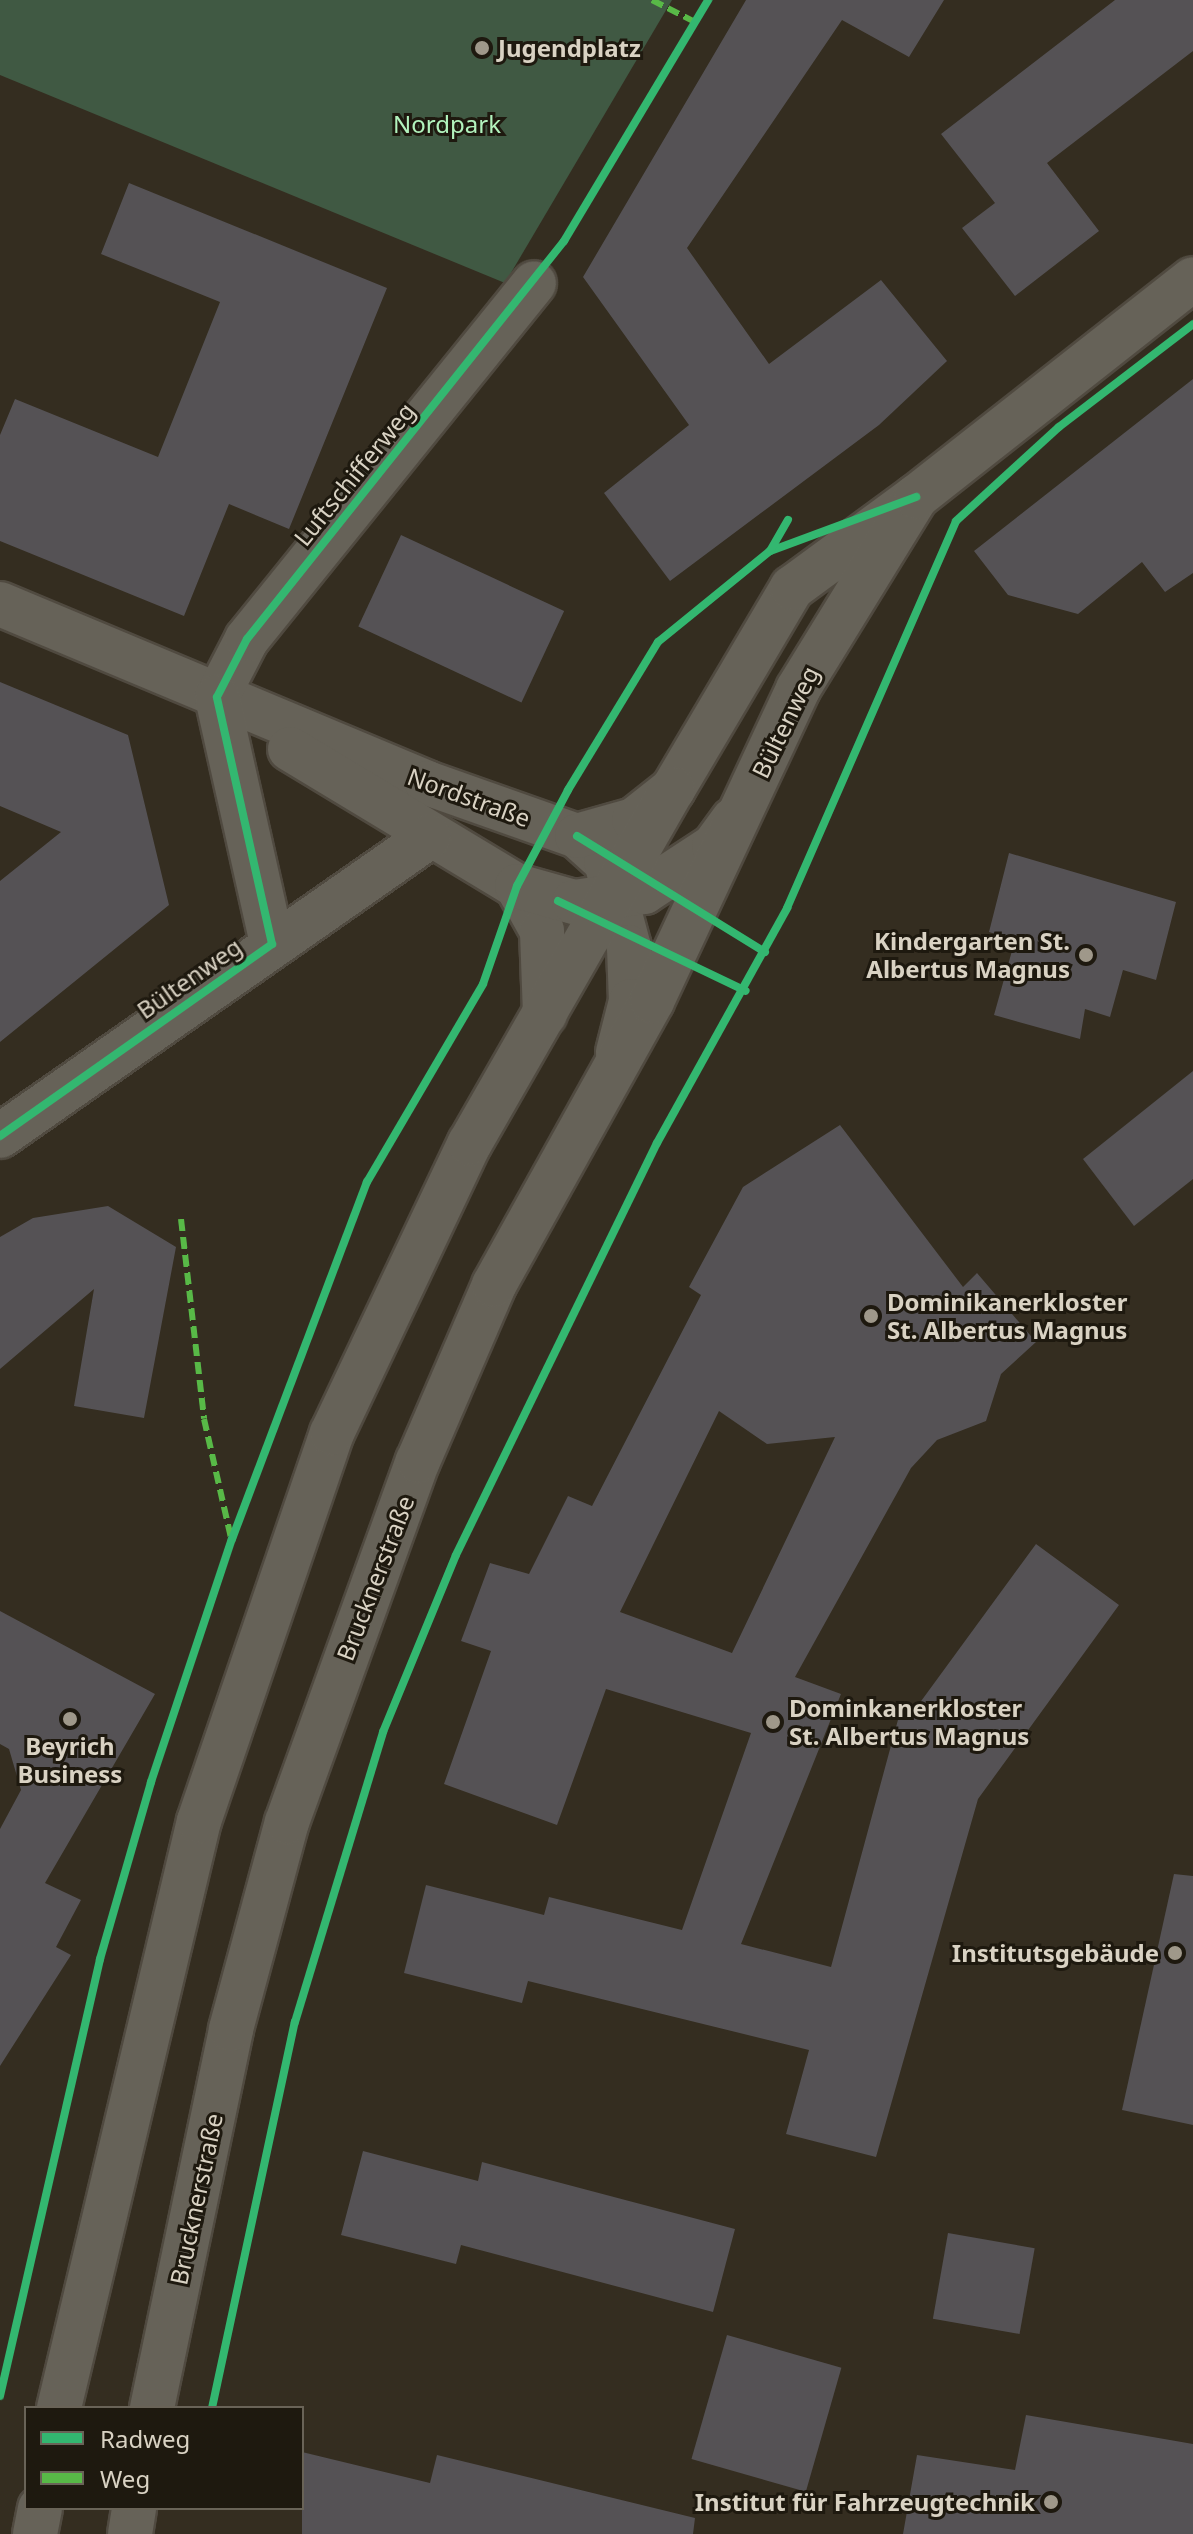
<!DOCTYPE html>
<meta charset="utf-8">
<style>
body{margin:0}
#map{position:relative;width:1193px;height:2534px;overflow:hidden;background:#342d20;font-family:"Noto Sans",sans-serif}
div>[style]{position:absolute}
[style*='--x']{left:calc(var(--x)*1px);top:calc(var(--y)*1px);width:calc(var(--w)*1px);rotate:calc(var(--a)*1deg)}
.green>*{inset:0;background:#405943}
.building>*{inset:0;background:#555255;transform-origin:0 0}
.roads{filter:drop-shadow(2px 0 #504a40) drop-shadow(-2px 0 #504a40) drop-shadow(0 2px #504a40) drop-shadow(0 -2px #504a40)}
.street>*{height:44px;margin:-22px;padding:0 22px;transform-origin:22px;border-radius:22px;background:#666258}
.secondary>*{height:44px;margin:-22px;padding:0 22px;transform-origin:22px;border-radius:22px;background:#666258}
.quiet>*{height:6px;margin-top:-3px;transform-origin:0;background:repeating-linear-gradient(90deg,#58b947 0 12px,transparent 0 18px)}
.cycleway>*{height:8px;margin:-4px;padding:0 4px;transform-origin:4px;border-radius:4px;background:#33b770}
.dots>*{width:22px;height:22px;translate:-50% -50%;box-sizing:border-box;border:4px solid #1e190f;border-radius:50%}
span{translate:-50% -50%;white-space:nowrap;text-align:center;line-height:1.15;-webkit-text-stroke:6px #1e190f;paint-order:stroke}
.poi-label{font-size:24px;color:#d9d2c3;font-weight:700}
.left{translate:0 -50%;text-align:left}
.right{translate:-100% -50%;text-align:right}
.park-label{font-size:24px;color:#b2f3bd}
.street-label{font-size:24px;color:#d9d2c3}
.legend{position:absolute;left:24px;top:2406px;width:280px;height:104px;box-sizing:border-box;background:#1e190f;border:2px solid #696357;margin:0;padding:10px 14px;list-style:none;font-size:24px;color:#d9d2c3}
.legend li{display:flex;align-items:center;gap:16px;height:40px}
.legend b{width:40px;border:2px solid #696357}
</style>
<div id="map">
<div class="green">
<div style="clip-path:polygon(0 0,672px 0,505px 283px,0 75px)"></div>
</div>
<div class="building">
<div style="clip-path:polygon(746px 0,944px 0,909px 57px,842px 20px,687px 248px,769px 364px,881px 280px,947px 361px,879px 425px,670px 581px,604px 493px,689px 425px,583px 277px)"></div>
<div style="clip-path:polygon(1115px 0,1193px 0,1193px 51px,1047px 163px,1099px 231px,1015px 296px,962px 228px,995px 203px,941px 134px)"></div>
<div style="clip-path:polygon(129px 183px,387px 288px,289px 529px,229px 504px,184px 616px,0 541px,0 435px,15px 399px,158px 457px,220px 302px,101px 254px)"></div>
<div style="clip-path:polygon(1193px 379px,1193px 573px,1165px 592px,1142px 562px,1078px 614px,1008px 595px,974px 551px)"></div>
<div style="left:401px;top:535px;width:180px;height:101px;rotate:25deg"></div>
<div style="clip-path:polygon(0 682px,128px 735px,169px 905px,0 1042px,0 881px,61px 832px,0 806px)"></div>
<div style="clip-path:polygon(1009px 853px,1176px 902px,1156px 980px,1123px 970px,1110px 1017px,1085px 1009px,1080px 1039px,994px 1015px,1015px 940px,989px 932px)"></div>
<div style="clip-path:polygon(1193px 1071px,1193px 1179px,1134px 1226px,1083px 1159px)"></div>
<div style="clip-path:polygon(evenodd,840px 1125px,963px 1287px,977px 1273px,1036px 1342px,1001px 1374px,986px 1421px,937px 1440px,911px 1468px,795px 1677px,841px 1694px,741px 1944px,831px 1967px,899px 1716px,908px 1719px,1036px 1544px,1119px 1605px,978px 1799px,876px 2157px,786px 2134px,809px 2050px,528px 1981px,522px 2003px,404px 1973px,426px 1885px,544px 1915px,549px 1897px,682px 1930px,751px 1733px,606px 1689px,557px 1825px,444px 1784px,491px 1651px,461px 1641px,490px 1563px,529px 1574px,568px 1496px,592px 1506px,701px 1295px,689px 1287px,743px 1187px,840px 1125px,719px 1411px,767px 1444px,835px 1437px,732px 1653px,620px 1612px,719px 1411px)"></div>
<div style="clip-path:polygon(108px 1206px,176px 1247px,144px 1418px,74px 1406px,94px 1289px,0 1369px,0 1237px,33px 1218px)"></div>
<div style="clip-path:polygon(0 1611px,155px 1694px,45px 1883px,81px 1900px,56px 1947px,71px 1955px,0 2066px,0 1829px,21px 1790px,9px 1749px,0 1744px)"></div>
<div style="clip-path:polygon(1174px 1874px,1193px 1876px,1193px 2125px,1122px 2110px)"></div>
<div style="clip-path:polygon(363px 2151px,478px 2181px,482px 2162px,735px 2229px,713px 2312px,461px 2245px,456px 2264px,341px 2235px)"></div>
<div style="left:948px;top:2233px;width:88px;height:87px;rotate:10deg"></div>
<div style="left:727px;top:2335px;width:119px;height:129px;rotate:16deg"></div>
<div style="clip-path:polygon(1026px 2415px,1193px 2444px,1193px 2534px,903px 2534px,917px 2455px,1015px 2470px)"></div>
<div style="clip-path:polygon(302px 2452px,430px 2483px,437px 2455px,695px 2518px,693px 2534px,302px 2534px)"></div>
</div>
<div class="roads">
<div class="street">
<div style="--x:0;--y:604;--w:463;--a:22.7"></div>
<div style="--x:427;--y:783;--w:159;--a:19.5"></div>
<div style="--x:577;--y:836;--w:39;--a:42"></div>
<div style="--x:606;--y:862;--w:88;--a:74.9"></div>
<div style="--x:629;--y:947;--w:54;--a:87.9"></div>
<div style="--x:631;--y:1001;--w:53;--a:104.3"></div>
<div style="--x:217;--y:697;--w:65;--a:-62.7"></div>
<div style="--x:247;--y:639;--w:457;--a:-51.1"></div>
<div style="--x:217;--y:697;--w:253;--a:77.4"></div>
<div style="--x:290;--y:749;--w:265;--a:31.1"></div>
<div style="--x:517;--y:886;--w:51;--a:60.9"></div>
<div style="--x:542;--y:931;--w:83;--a:87.9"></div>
<div style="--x:577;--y:836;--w:59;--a:-15.7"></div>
<div style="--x:634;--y:820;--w:50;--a:-38.5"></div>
<div style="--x:673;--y:789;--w:234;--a:-59.4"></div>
<div style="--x:792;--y:588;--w:154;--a:-36.3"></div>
<div style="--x:517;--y:886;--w:59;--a:15.7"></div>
<div style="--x:574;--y:902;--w:71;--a:-8.1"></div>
<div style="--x:644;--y:892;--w:84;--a:-33.3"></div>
<div style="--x:714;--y:846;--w:32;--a:-54"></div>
<div style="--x:0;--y:1136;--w:523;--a:-34.88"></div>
</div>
<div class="secondary">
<div style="--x:59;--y:2408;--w:603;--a:-76.59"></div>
<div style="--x:199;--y:1821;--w:410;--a:-71.1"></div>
<div style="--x:332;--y:1433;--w:321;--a:-64.6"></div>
<div style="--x:470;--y:1143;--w:408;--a:-60.2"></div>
<div style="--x:152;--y:2408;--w:387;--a:-78.2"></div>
<div style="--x:231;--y:2029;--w:214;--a:-74.9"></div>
<div style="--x:287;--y:1822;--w:384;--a:-70.1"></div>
<div style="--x:418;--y:1461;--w:192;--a:-66.6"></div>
<div style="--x:494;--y:1285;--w:325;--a:-60.9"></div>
<div style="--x:652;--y:1001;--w:344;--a:-64.9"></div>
<div style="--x:798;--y:689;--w:225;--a:-58.4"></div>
<div style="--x:916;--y:497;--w:352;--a:-38.2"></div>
<div style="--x:35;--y:2534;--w:26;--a:-79"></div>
<div style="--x:130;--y:2534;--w:26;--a:-81"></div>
</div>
</div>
<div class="quiet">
<div style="--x:652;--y:0;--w:48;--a:27.1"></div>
<div style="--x:181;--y:1219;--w:201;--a:83.4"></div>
<div style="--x:204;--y:1419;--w:122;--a:77.2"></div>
</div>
<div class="cycleway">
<div style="--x:770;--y:551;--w:156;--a:-20.3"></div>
<div style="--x:577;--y:836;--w:221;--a:31.7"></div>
<div style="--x:558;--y:901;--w:208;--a:25.6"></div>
<div style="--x:0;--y:1136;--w:333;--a:-35.2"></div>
<div style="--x:272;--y:944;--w:253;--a:-102.6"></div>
<div style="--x:217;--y:697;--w:65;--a:-62.7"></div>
<div style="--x:247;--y:639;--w:509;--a:-51.46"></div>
<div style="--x:564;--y:241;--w:281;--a:-59.1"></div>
<div style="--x:0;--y:2396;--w:448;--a:-77.1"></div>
<div style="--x:100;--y:1959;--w:184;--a:-73.9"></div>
<div style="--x:151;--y:1782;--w:256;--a:-71.6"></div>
<div style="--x:232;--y:1539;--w:382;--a:-69.3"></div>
<div style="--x:367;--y:1182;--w:229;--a:-59.6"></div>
<div style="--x:483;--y:984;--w:104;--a:-70.9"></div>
<div style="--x:517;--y:886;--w:109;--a:-62"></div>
<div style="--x:568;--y:790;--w:173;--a:-58.7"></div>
<div style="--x:658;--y:642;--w:144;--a:-39.1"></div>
<div style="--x:770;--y:551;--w:36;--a:-60"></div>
<div style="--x:212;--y:2408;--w:395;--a:-77.9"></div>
<div style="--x:295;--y:2022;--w:303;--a:-73.1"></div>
<div style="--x:383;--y:1732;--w:191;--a:-67.6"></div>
<div style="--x:456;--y:1555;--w:458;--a:-64"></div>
<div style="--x:657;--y:1143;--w:269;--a:-61"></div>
<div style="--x:787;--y:908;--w:422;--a:-66.4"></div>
<div style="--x:956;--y:521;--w:139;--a:-42.4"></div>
<div style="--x:1059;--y:427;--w:169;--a:-37.5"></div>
</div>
<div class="dots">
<div style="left:482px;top:48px;background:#9f988a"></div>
<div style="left:1086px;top:955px;background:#9f988a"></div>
<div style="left:871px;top:1316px;background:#9f988a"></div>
<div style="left:70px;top:1719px;background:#9f988a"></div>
<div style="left:773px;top:1722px;background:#9f988a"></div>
<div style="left:1175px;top:1953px;background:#9f988a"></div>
<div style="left:1051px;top:2502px;background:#9f988a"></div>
</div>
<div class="poi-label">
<span class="left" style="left:498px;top:48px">Jugendplatz</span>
<span class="right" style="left:1070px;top:955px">Kindergarten St.<br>Albertus Magnus</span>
<span class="left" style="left:887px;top:1316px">Dominikanerkloster<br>St. Albertus Magnus</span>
<span class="left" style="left:789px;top:1722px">Dominkanerkloster<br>St. Albertus Magnus</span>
<span style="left:70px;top:1760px">Beyrich<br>Business</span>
<span class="right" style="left:1159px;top:1953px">Institutsgebäude</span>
<span class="right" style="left:1035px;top:2502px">Institut für Fahrzeugtechnik</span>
</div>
<div class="park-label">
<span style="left:447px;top:124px">Nordpark</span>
</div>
<div class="street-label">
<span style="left:354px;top:474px;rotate:-51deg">Luftschifferweg</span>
<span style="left:785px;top:722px;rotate:-64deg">Bültenweg</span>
<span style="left:469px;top:797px;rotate:20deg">Nordstraße</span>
<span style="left:189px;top:978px;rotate:-35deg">Bültenweg</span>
<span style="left:375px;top:1578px;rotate:-69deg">Brucknerstraße</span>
<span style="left:196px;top:2199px;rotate:-78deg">Brucknerstraße</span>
</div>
<ul class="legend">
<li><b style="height:10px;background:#33b770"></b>Radweg</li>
<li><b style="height:10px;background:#58b947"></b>Weg</li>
</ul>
</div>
